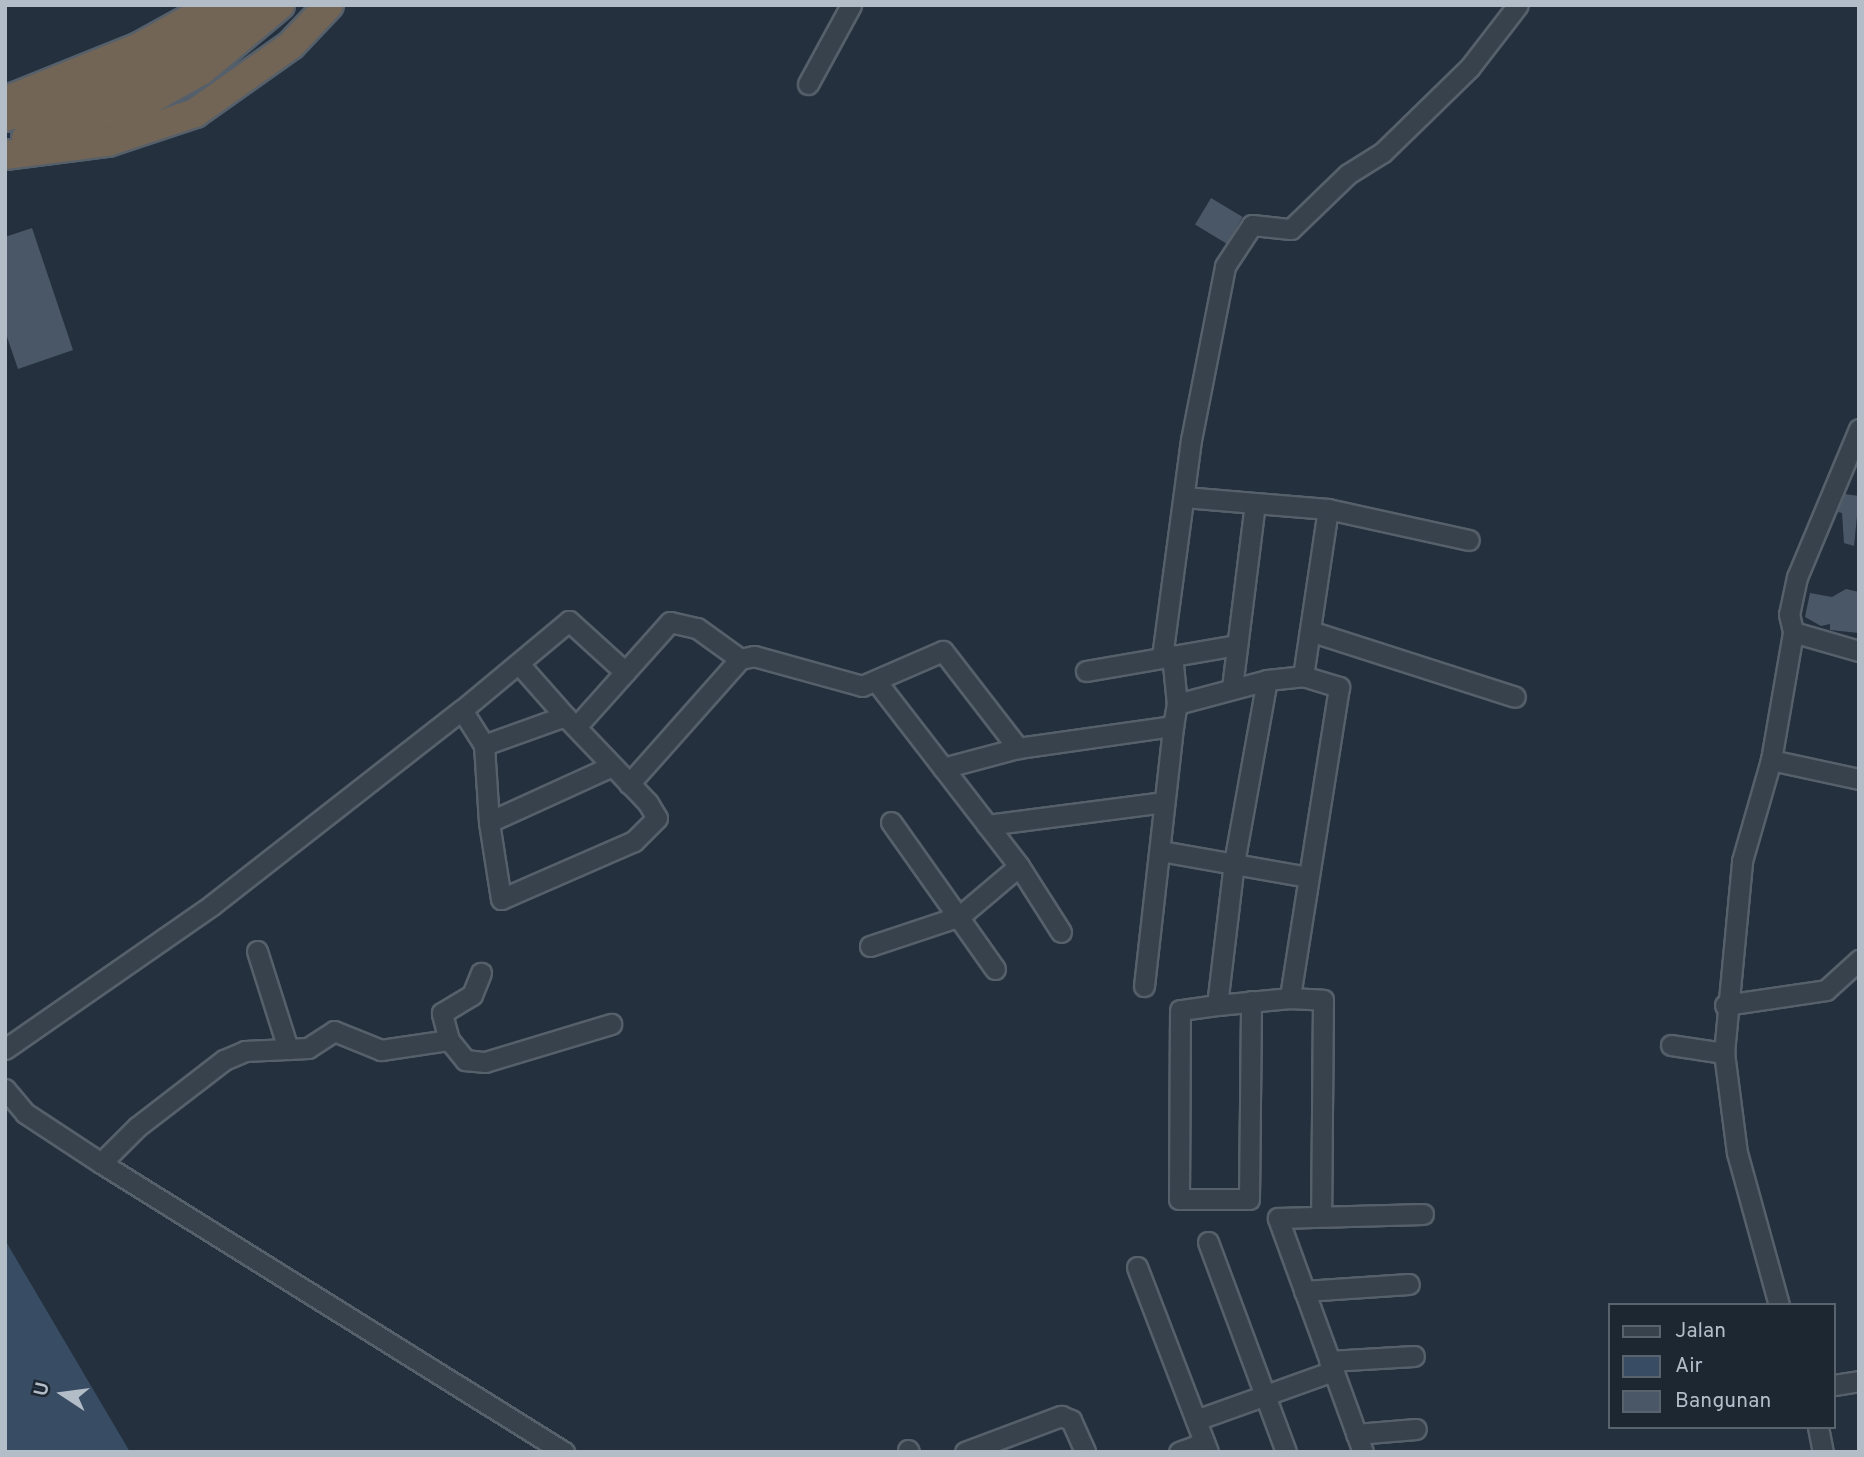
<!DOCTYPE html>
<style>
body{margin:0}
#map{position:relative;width:1864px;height:1457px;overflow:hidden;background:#24303d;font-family:Overpass,sans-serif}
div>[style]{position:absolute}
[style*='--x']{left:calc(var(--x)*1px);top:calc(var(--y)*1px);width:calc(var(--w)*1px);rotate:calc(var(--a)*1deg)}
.water>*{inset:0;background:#384d64}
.building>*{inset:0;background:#4a5766;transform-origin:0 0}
.roads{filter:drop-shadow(2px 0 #56606b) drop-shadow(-2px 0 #56606b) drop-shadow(0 2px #56606b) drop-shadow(0 -2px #56606b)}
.minor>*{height:19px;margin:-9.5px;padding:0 9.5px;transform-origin:9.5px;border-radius:9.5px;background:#38424d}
.highway>*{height:28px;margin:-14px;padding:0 14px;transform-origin:14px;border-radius:14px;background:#736555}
span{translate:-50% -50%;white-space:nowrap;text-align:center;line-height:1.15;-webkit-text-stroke:7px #1d2732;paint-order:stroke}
.frame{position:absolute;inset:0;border:7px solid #b3bdc8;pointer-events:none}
.legend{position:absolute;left:1608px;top:1303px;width:228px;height:126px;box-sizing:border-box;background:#1d2732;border:2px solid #59636e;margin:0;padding:9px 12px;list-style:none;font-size:21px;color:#b3bdc8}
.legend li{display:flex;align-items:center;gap:14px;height:35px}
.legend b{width:35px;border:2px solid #59636e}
.north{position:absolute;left:28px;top:1359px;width:70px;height:70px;-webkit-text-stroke:5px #1d2732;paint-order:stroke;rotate:283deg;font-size:19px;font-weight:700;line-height:28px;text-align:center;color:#b3bdc8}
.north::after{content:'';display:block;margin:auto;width:24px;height:32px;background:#b3bdc8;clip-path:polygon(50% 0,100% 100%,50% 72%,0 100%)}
</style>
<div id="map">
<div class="water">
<div style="clip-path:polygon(5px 1240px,130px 1452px,5px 1452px)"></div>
</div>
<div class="building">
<div style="left:1211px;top:198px;width:37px;height:31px;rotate:31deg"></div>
<div style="clip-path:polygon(32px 228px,73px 350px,18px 369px,5px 331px,5px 237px)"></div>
<div style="clip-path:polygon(1845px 494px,1859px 496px,1854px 546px,1844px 543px,1842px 513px,1838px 512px)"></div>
<div style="clip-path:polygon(1846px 589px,1859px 592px,1859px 633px,1830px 630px,1830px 624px,1821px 626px,1805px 617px,1810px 593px,1832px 597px)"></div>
</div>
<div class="roads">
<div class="minor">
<div style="--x:808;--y:84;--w:90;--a:-61.4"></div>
<div style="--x:1859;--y:429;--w:160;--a:112.7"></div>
<div style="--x:1797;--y:577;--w:38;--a:102"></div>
<div style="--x:1789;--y:614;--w:18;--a:77"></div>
<div style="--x:1793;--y:632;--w:69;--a:16.1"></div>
<div style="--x:1184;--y:497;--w:71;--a:4.8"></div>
<div style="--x:1255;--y:503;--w:186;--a:97.1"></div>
<div style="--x:1255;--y:503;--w:73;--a:4.7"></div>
<div style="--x:1328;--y:509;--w:169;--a:98.5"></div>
<div style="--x:1328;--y:509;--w:144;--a:12.4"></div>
<div style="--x:1310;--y:631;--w:215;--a:17.8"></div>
<div style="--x:1172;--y:655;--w:49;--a:84.2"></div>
<div style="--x:1162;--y:657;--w:219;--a:-82.4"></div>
<div style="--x:1191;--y:440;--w:177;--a:-78.9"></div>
<div style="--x:1225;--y:266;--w:49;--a:-56.6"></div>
<div style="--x:1252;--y:225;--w:39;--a:6"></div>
<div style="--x:1291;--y:229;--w:79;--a:-44"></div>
<div style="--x:1348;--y:174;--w:40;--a:-32"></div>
<div style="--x:1382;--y:153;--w:123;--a:-44.3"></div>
<div style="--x:1470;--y:67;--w:78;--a:-52.3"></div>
<div style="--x:519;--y:664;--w:69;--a:48.5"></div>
<div style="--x:1086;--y:671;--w:153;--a:-9.8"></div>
<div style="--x:876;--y:681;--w:234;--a:52.3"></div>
<div style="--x:1019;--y:866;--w:78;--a:57.5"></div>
<div style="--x:462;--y:710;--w:139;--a:-39.8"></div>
<div style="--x:569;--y:621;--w:76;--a:42.3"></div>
<div style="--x:576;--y:727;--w:141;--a:-48.2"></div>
<div style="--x:670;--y:622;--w:28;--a:13"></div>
<div style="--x:697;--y:628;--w:53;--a:35.8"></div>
<div style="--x:484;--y:745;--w:77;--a:86.3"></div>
<div style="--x:1771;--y:760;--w:90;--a:12.2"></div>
<div style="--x:943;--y:768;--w:78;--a:-14.9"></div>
<div style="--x:1018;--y:748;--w:157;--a:-8.1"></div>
<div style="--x:1173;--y:726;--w:22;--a:-80"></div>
<div style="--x:1177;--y:704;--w:93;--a:-14.9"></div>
<div style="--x:1267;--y:680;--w:36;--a:-6"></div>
<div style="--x:1303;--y:676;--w:38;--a:17"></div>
<div style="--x:1339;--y:687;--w:315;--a:99"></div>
<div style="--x:1290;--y:998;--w:73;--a:174.5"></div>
<div style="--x:1217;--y:1005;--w:37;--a:172"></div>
<div style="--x:1180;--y:1010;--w:189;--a:90.3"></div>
<div style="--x:1179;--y:1199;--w:70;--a:0"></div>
<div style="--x:1249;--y:1199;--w:198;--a:-89.4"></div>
<div style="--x:629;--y:784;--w:167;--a:-48.4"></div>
<div style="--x:740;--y:659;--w:14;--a:-12"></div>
<div style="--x:754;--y:656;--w:112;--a:15.5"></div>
<div style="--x:862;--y:686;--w:88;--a:-23.4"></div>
<div style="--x:943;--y:651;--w:123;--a:52.3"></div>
<div style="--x:891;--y:822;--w:180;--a:54.7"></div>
<div style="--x:987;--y:825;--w:177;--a:-7.4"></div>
<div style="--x:1161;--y:851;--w:149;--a:10"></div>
<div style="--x:870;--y:946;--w:95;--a:-18.4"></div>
<div style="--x:960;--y:916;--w:77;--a:-40.3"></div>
<div style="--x:257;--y:951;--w:103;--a:72.4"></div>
<div style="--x:1144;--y:986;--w:262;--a:-83.6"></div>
<div style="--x:1290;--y:998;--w:33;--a:3"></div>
<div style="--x:1323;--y:1000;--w:216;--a:90.5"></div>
<div style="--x:1217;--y:1005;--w:143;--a:-83.2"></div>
<div style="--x:1234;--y:863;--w:186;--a:-79.8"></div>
<div style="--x:1725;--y:1005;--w:102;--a:-8.4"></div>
<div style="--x:1826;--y:990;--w:45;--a:-42.3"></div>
<div style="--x:449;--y:1040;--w:26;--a:51"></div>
<div style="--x:465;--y:1060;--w:20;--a:6"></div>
<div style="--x:485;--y:1062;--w:132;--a:-16.8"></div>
<div style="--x:1671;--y:1045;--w:54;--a:8.6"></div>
<div style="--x:5;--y:1049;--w:252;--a:-34.8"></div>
<div style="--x:212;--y:905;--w:317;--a:-38"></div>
<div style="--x:462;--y:710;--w:41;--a:57.8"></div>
<div style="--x:484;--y:745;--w:86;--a:-19.7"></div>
<div style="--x:565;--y:716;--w:120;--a:46.3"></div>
<div style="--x:648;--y:803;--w:17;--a:59"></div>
<div style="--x:657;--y:818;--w:33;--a:135"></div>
<div style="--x:634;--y:841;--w:145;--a:156.4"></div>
<div style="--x:501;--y:899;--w:78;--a:-98.9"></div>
<div style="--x:489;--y:822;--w:135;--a:-24.5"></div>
<div style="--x:5;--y:1089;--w:31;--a:50"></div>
<div style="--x:25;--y:1113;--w:91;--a:33.3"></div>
<div style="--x:101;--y:1163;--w:546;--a:31.97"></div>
<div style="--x:101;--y:1163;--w:51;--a:-45"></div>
<div style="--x:137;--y:1127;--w:110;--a:-37.6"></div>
<div style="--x:224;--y:1060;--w:23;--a:-23"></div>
<div style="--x:245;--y:1051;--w:63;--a:-2.7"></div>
<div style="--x:308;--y:1048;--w:31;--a:-33"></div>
<div style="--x:334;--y:1031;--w:51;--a:22"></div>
<div style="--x:381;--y:1050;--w:69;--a:-8.4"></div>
<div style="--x:449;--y:1040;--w:28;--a:-105"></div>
<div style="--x:442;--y:1013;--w:35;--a:-31"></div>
<div style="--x:472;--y:995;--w:24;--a:-68"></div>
<div style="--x:1208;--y:1242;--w:224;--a:69.6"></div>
<div style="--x:1137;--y:1267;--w:198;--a:69"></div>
<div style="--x:1304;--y:1291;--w:105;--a:-3.8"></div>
<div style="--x:1779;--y:1305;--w:158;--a:-105.4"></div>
<div style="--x:1737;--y:1153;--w:101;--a:-97.4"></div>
<div style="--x:1724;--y:1053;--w:193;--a:-84.6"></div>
<div style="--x:1742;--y:861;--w:105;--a:-74"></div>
<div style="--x:1771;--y:760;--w:130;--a:-80.2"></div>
<div style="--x:1329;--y:1361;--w:85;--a:-3.4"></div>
<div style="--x:1834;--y:1385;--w:25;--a:-9"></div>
<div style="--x:1196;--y:1420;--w:145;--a:-19.7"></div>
<div style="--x:1818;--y:1427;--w:25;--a:79"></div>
<div style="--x:1356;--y:1434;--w:60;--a:-4.8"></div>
<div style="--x:908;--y:1450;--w:2;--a:63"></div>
<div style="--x:965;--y:1452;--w:103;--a:-20.6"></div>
<div style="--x:1061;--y:1416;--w:11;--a:22"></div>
<div style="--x:1071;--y:1420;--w:35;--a:66"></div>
<div style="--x:1179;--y:1452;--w:27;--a:-20"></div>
<div style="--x:1363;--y:1452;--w:249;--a:-110"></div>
<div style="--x:1278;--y:1218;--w:145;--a:-1.6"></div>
</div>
<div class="highway">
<div style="--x:5;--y:101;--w:144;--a:-21.9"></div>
<div style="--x:139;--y:47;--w:87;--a:-28.9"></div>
<div style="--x:5;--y:117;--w:131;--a:-16.9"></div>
<div style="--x:130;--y:79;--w:68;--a:-26.9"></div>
<div style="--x:191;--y:48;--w:68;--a:-39.1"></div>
<div style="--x:26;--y:138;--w:129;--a:-17.2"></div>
<div style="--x:149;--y:100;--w:60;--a:-29.1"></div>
<div style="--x:201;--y:71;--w:103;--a:-39.9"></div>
<div style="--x:5;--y:155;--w:104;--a:-7.2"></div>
<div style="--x:108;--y:142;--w:92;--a:-18.4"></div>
<div style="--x:195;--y:113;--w:118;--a:-35.3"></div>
<div style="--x:291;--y:45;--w:55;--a:-46.5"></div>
</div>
</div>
<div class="frame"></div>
<ul class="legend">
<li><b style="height:9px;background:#38424d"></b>Jalan</li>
<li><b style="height:19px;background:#384d64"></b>Air</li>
<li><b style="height:19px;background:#4a5766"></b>Bangunan</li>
</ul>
<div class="north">U</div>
</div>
